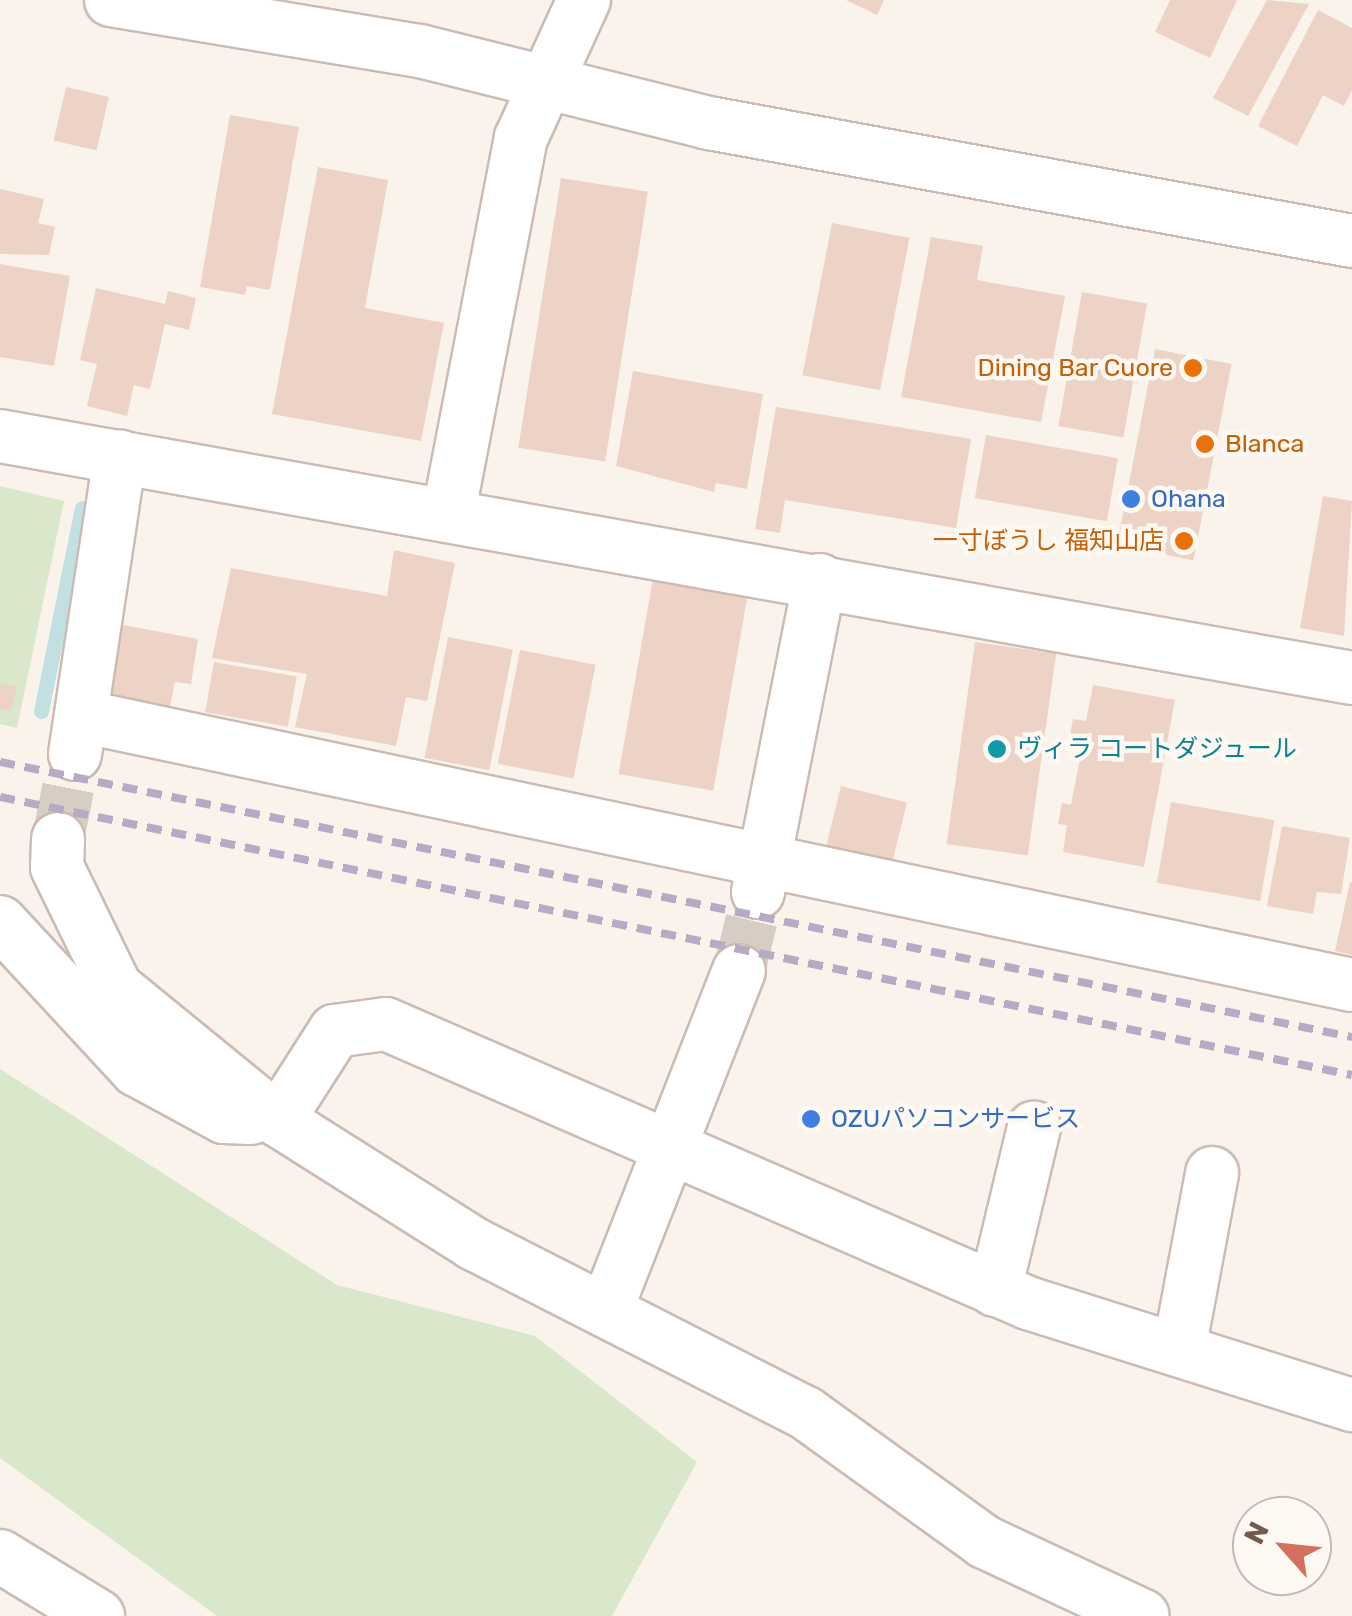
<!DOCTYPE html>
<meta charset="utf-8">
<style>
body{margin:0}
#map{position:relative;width:1352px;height:1616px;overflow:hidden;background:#faf3eb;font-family:Rubik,"Noto Sans JP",sans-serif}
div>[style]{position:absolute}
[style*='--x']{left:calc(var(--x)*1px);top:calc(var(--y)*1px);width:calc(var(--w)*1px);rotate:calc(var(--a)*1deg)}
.green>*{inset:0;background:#d9e7cb}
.stream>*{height:15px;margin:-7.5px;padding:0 7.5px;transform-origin:7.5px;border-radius:7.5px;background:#c2e0e2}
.building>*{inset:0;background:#edd2c6;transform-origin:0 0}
.minor-tunnel>*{height:52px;margin-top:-26px;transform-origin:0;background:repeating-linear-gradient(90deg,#d8cdc4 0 52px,transparent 0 78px)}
.roads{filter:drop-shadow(2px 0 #ccbbb2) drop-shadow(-2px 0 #ccbbb2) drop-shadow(0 2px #ccbbb2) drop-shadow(0 -2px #ccbbb2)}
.minor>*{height:52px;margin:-26px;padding:0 26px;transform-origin:26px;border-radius:26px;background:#fff}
.rail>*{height:8px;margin-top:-4px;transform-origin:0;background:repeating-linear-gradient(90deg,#b6aac4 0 15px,transparent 0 25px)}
.dots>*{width:28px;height:28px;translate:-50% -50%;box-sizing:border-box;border:5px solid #fdf8f2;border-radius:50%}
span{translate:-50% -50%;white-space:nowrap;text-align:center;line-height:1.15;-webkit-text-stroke:9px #fdf8f2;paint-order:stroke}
.food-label{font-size:25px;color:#c56008}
.right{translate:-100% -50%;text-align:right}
.left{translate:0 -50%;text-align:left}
.shop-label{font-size:25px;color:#366cbe}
.culture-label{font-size:25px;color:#0d838f}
.north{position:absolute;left:1232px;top:1496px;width:100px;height:100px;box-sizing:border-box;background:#fdf8f2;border:2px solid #c6b9b2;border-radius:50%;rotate:297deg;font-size:28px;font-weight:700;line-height:40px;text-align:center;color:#735a51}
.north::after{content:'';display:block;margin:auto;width:35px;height:45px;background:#d57060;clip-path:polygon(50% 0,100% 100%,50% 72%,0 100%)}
</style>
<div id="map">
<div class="green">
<div style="clip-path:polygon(0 486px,64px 501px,17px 728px,0 724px)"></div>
<div style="clip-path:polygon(0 1069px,337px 1285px,535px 1336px,697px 1462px,612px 1616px,217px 1616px,0 1458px)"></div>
</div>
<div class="stream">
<div style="--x:41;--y:711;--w:207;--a:-78.6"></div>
</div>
<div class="building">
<div style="clip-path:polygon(846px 0,884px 0,877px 15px)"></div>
<div style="clip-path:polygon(1170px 0,1237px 0,1210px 58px,1155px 32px)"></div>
<div style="clip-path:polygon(1267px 0,1309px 4px,1248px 116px,1213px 98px)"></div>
<div style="clip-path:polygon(1318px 10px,1352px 28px,1352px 90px,1344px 106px,1323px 95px,1297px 146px,1258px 126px)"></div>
<div style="left:66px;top:87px;width:44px;height:55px;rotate:13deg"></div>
<div style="clip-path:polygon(230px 115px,299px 127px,270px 290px,247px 286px,245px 295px,200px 287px)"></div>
<div style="clip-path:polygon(318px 167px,388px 180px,365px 308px,444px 323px,421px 441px,272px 414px)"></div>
<div style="left:561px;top:178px;width:88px;height:273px;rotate:9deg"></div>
<div style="clip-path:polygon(0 189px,44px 199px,38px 223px,55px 227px,49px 255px,0 254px)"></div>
<div style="left:832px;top:223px;width:79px;height:155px;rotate:11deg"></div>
<div style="clip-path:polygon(931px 237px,983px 246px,977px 280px,1065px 296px,1041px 422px,901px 397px)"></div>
<div style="clip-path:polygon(0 264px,70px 276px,54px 366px,0 357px)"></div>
<div style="clip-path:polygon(96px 288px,165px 304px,168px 291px,196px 298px,189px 330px,165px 324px,150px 389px,134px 385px,127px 416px,87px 406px,97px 364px,80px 360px)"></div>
<div style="left:1082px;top:292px;width:66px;height:136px;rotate:10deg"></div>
<div style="left:1155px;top:349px;width:78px;height:200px;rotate:11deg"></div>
<div style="clip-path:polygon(633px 371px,763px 394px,747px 489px,716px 483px,714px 492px,616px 466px)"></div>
<div style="clip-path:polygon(776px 407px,971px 439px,956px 528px,785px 500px,780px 533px,755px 529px)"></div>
<div style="left:986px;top:435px;width:134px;height:64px;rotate:10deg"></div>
<div style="clip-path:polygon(1323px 496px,1352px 501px,1344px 636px,1300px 628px)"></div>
<div style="clip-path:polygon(394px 550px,455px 563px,427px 701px,406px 697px,396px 746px,295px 727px,307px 674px,212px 658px,231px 568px,387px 596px)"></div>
<div style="left:653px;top:579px;width:96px;height:198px;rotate:10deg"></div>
<div style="clip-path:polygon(123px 625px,198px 639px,191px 684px,175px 682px,170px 707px,110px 696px)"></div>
<div style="left:448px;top:637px;width:66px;height:123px;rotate:11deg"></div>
<div style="left:975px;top:642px;width:82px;height:204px;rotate:8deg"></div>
<div style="left:520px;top:650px;width:77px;height:116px;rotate:11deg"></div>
<div style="left:214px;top:662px;width:84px;height:51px;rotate:10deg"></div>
<div style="clip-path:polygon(0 683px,17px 686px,11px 711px,0 709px)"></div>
<div style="clip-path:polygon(1093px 685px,1175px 700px,1144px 867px,1063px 852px,1067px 825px,1058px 824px,1062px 803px,1071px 805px,1083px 743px,1069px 740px,1073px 719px,1086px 721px)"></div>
<div style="left:841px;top:786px;width:68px;height:62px;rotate:14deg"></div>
<div style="left:1171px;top:802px;width:105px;height:82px;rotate:10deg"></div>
<div style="clip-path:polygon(1282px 826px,1350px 838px,1341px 894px,1317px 892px,1313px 914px,1267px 906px)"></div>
<div style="clip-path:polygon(1350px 882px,1352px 882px,1352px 955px,1335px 951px)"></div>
</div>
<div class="minor-tunnel">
<div style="--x:58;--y:839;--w:87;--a:-78.7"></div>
<div style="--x:739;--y:971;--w:79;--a:-76.1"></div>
</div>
<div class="roads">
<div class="minor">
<div style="--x:111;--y:0;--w:313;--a:9.4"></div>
<div style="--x:420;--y:51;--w:298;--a:14"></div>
<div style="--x:709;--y:123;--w:654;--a:10.4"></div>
<div style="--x:0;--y:436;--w:1373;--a:10.15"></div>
<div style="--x:449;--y:511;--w:380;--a:-79.1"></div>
<div style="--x:521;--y:138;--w:152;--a:-65.5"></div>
<div style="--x:81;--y:716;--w:1299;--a:11.95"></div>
<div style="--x:75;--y:754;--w:301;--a:-81.4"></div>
<div style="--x:58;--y:839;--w:28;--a:92"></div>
<div style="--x:57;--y:867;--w:135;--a:64"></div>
<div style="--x:116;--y:988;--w:209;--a:39.2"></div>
<div style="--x:278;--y:1120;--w:232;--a:32.3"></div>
<div style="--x:474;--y:1244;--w:373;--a:27"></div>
<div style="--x:806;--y:1413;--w:221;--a:35.8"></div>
<div style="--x:985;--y:1542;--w:174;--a:25.1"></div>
<div style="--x:758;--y:892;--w:318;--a:-78.8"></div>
<div style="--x:0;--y:922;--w:202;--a:47.2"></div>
<div style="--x:137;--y:1070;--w:99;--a:28.4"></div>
<div style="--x:224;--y:1117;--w:27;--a:2"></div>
<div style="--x:278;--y:1120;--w:106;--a:-57.4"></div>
<div style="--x:335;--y:1031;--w:51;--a:-7.8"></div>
<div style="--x:386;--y:1024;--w:700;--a:23.49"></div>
<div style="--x:1028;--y:1303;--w:340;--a:17.5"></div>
<div style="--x:995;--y:1290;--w:167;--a:-76.5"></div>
<div style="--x:606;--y:1310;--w:364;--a:-68.6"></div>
<div style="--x:1179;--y:1350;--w:180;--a:-79.4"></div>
<div style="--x:0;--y:1556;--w:115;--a:31.5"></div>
</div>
</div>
<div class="rail">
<div style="--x:0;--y:762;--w:1380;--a:11.5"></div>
<div style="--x:0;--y:797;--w:1380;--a:11.62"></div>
</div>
<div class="dots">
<div style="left:1193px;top:368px;background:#e8710a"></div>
<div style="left:1205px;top:444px;background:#e8710a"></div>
<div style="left:1131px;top:499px;background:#3f7fe0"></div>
<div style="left:1184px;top:541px;background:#e8710a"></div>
<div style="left:997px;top:749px;background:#0f9aa8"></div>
<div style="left:811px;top:1119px;background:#3f7fe0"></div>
</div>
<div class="food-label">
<span class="right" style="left:1173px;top:368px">Dining Bar Cuore</span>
<span class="left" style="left:1225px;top:444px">Blanca</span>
<span class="right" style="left:1164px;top:541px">一寸ぼうし 福知山店</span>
</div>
<div class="shop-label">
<span class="left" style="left:1151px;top:499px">Ohana</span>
<span class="left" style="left:831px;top:1119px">OZUパソコンサービス</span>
</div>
<div class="culture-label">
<span class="left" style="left:1017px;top:749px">ヴィラ コートダジュール</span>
</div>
<div class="north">N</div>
</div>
